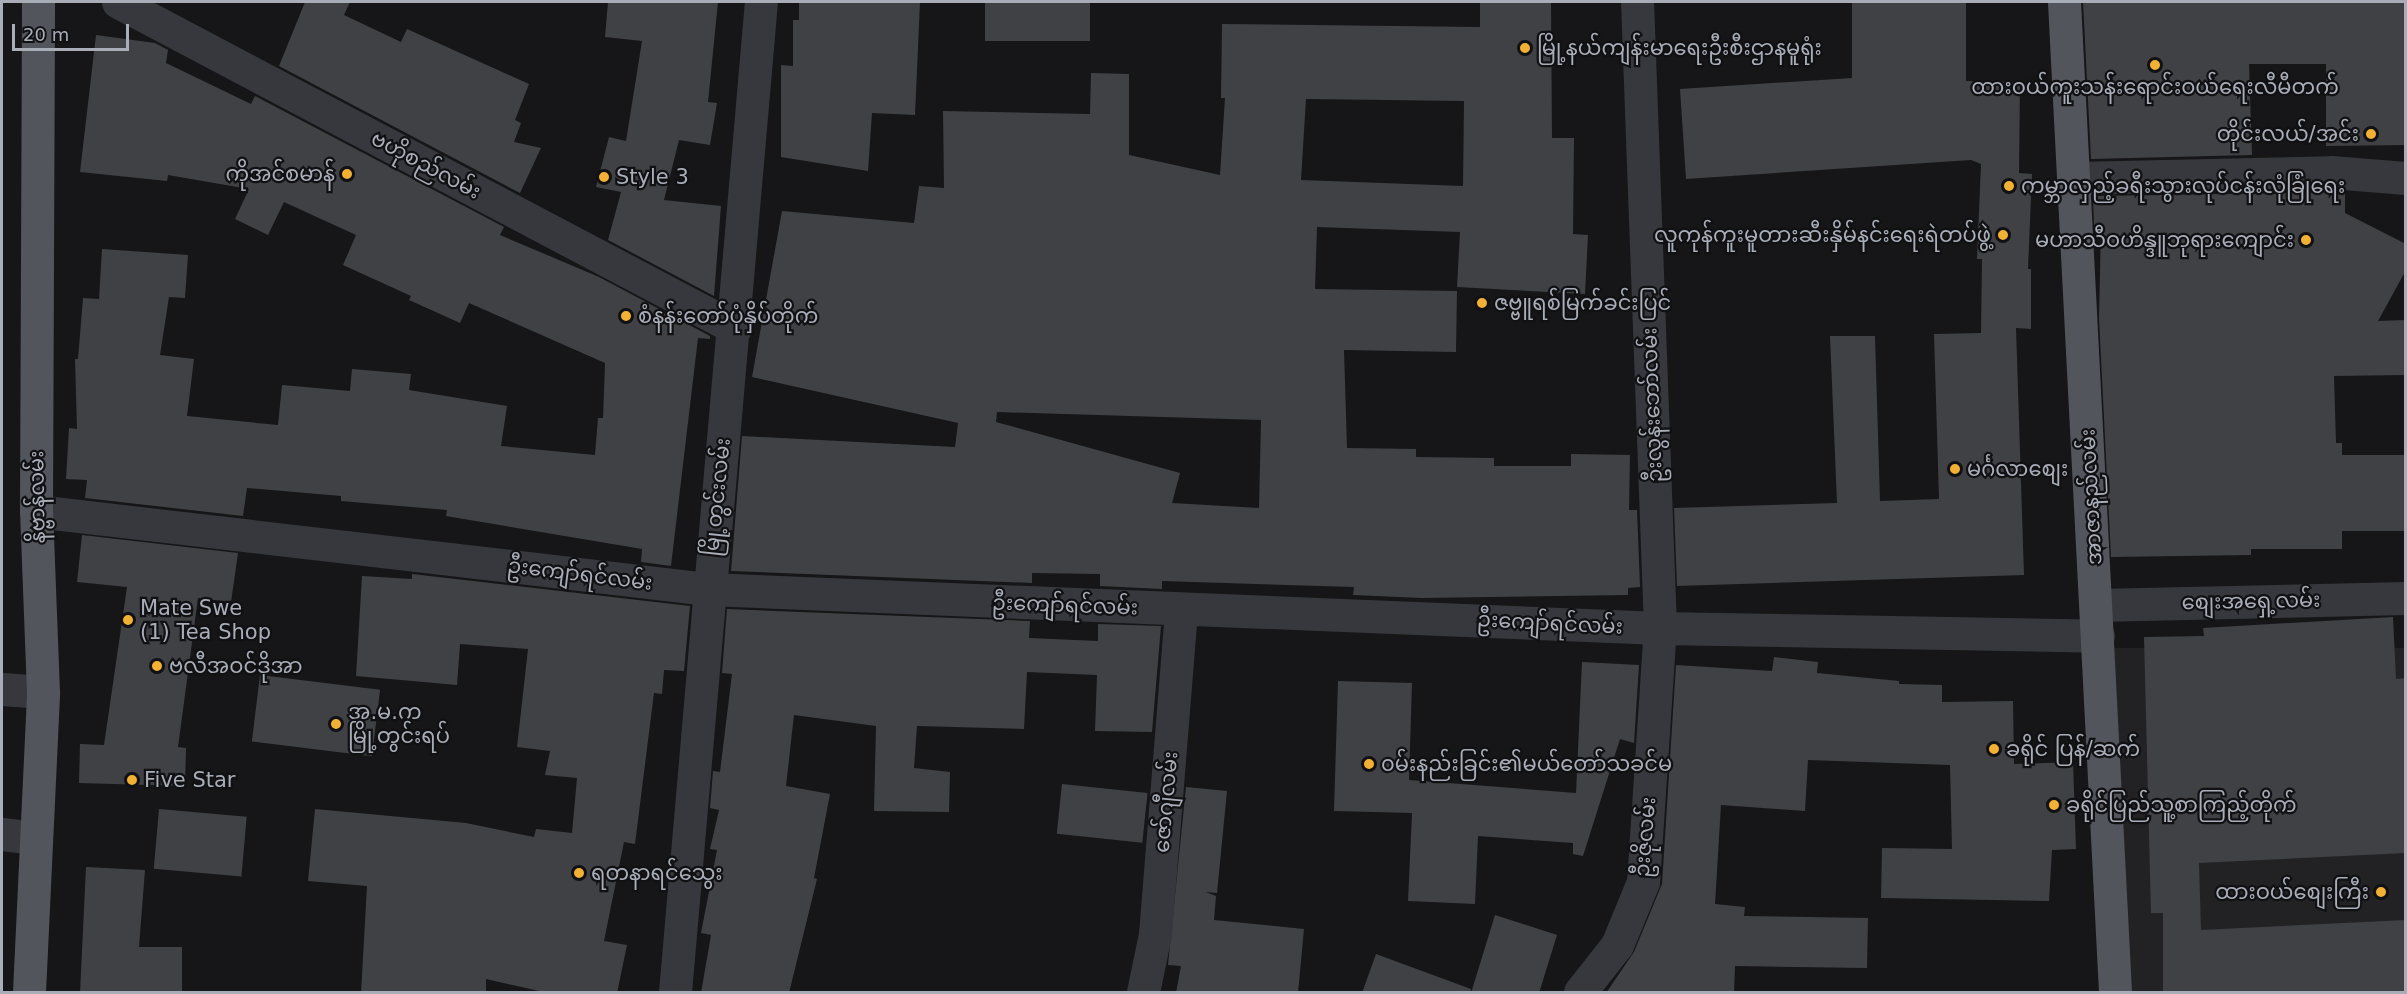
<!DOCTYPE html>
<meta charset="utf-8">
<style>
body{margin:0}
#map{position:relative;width:2407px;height:994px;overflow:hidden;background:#161618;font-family:"DejaVu Sans","Noto Sans Myanmar",sans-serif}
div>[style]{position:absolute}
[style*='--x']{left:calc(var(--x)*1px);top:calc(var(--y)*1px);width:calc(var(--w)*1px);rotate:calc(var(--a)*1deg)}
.built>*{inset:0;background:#222225;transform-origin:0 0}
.building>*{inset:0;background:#404145;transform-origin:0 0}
.minor>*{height:33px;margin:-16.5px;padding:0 16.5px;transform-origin:16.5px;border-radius:16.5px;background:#37383d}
.major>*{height:33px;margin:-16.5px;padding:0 16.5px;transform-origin:16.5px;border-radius:16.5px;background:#53555c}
.dots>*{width:16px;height:16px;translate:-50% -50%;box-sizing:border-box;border:3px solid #111113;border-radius:50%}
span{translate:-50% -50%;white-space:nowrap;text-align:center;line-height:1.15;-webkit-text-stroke:4.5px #111113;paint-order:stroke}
.poi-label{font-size:21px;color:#a8adb8}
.left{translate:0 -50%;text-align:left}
.right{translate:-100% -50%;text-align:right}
.street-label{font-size:21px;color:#a8adb8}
.frame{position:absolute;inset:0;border:3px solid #a8adb8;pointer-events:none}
.scale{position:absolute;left:12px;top:24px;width:117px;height:27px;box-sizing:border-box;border:3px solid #a8adb8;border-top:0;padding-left:8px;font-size:18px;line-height:21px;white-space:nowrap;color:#a8adb8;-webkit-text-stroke:4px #111113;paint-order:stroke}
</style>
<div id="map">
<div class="built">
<div style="left:2405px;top:648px;width:344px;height:294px;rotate:90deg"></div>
</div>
<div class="building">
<div style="clip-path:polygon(305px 2px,350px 2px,344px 15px,401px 42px,407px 29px,529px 84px,515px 120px,521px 123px,514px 142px,541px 148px,520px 193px,279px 66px)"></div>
<div style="clip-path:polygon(608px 2px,718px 2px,708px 102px,717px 103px,710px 145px,679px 140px,664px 200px,721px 206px,714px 296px,608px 240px,621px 192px,596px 187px,609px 137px,626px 141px,642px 41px,605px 37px)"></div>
<div style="clip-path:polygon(799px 2px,920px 2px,915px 115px,872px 113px,868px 171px,781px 157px,781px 65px,793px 66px,793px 20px,799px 20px)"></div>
<div style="left:985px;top:2px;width:105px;height:39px"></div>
<div style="clip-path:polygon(evenodd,1480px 2px,1551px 2px,1552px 138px,1574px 138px,1573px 234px,1588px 235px,1585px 294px,1457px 287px,1460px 232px,1317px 227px,1315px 289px,1457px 291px,1456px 352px,1344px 350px,1347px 448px,1416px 449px,1416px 457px,1494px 458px,1494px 466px,1571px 466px,1571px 454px,1630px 455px,1629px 510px,1637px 510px,1640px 587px,1628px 588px,1628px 595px,1422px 598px,1353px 595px,1354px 587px,1162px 581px,1162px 589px,1100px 586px,1100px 574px,1032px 573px,1032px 583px,731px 571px,742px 436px,955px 447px,958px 423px,752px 377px,782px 211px,914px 223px,919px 186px,944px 188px,943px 111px,1090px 114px,1091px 73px,1129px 74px,1129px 155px,1220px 175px,1225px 98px,1221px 98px,1222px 24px,1480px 27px,1480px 2px,1306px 99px,1464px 101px,1463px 186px,1301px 180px,1306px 99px,1480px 2px,997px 412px,1261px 420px,1259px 508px,1172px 503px,1180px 473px,996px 422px,997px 412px)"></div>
<div style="clip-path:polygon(1852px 2px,1966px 2px,1966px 81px,2020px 82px,2019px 173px,2032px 174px,2028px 269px,2031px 269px,2031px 329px,2016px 328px,2024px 575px,1677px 586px,1674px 508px,1837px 503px,1830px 336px,1875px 336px,1880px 501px,1939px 499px,1934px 334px,1981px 333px,1982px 259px,1977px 259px,1981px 164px,1971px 160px,1686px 179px,1680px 89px,1852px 78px)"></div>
<div style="clip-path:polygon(2083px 2px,2406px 2px,2406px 145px,2326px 146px,2326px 64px,2249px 64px,2252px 155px,2091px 159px)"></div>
<div style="clip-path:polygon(96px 35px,155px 43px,168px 50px,166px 63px,251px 104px,255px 96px,504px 227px,500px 235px,599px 277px,710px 336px,710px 339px,698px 338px,671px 566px,641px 562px,642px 549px,446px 516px,447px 510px,341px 501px,341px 496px,247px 488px,243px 516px,85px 498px,87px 480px,66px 479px,69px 428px,77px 429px,75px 359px,78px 359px,83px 298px,99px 299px,102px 249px,188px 255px,185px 298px,169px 297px,160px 355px,194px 359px,187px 416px,278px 425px,282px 385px,350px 391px,352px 369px,411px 374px,409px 390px,507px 406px,501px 446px,595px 455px,598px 418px,603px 418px,605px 363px,469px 303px,460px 323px,409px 300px,411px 296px,343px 265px,356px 235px,284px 202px,268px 235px,235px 219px,249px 189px,168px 175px,167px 181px,80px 172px)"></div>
<div style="clip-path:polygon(2345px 192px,2345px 213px,2406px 244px,2406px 270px,2378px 321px,2406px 320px,2406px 375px,2334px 376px,2336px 443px,2342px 443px,2342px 455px,2406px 455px,2406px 531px,2342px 531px,2342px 549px,2251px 549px,2251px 555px,2111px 557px,2099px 318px,2101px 226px,2094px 226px,2093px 196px)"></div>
<div style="clip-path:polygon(82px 535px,238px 553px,231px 602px,198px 598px,178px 747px,186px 748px,185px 786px,79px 783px,80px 744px,104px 745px,127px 587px,77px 582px)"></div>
<div style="clip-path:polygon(412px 574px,690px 606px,684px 671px,664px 670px,662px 694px,654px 693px,635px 844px,624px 842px,604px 941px,627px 945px,617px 993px,548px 993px,486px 979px,486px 993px,361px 993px,367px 886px,308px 881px,315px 809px,466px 823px,534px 837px,536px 829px,572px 833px,577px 778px,545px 775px,550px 751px,517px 747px,528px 649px,460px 644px,457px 685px,356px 676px,362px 576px,412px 579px)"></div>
<div style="clip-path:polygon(727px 609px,1030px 621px,1029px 638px,1098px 641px,1098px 624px,1161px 626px,1152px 732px,1095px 731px,1097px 675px,1027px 672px,1024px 729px,917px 726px,914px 768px,950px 772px,949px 812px,874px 811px,876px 726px,794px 715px,786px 786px,830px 794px,814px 878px,817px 879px,789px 993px,701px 993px,711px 935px,701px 933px,717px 850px,710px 849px,719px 810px,710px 808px,713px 771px,720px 772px,732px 674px,722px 673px)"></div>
<div style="clip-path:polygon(2393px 617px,2396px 679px,2406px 678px,2406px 853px,2199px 863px,2201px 930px,2406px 920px,2406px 993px,2163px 993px,2163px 913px,2151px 913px,2144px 637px,2204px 636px,2203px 628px)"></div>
<div style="clip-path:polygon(1774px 657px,1818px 662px,1817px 673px,1899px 681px,1899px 684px,1942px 685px,1942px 702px,2013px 701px,2014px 764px,2073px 762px,2076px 849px,2052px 850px,2049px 901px,1881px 898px,1882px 848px,1952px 849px,1950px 765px,1808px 760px,1805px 811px,1721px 805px,1715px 904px,1745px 907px,1744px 916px,1868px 918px,1867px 968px,1735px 966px,1734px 993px,1606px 993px,1634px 952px,1662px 884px,1676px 665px,1772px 671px)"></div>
<div style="clip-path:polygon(1582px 662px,1639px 665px,1634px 743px,1620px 739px,1583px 856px,1573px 854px,1573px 843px,1478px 836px,1475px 904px,1408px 901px,1412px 813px,1334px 811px,1338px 681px,1412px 683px,1409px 780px,1576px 793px)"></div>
<div style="left:260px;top:675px;width:121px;height:67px;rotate:7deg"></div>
<div style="left:1062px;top:784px;width:86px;height:50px;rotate:6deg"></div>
<div style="clip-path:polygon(1186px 787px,1227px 791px,1217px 893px,1206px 892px,1216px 896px,1214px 920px,1304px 929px,1298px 993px,1176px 993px,1181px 966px,1168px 965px)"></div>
<div style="left:159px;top:809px;width:88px;height:60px;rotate:5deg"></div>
<div style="clip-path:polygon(86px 867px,145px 870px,139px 947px,182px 947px,182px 993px,80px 993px)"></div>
<div style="clip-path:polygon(1495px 915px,1557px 935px,1539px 993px,1471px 993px)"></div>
<div style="clip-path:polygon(1376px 954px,1471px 989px,1470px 993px,1362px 993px)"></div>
</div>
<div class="minor">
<div style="--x:118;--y:2;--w:698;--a:27.85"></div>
<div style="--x:2074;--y:178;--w:257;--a:-1.3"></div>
<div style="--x:2331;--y:172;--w:75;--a:4.6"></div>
<div style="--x:36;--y:511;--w:677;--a:6.62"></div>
<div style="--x:708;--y:589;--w:953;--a:2.35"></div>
<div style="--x:1660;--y:628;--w:438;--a:1"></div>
<div style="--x:2097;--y:605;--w:309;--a:-1.3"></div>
<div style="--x:2;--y:689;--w:41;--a:4.2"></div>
<div style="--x:2;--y:834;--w:32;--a:7"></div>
<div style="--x:675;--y:992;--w:994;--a:-85.04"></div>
<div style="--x:1143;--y:992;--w:59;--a:-78.3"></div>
<div style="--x:1155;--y:934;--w:325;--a:-85.4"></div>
<div style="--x:1580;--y:992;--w:60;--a:-51.8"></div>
<div style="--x:1617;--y:945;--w:68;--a:-67.6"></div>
<div style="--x:1643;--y:882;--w:255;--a:-86.2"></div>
<div style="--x:1660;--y:628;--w:626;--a:-92.1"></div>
</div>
<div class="major">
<div style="--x:2064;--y:2;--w:991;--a:87.05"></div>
<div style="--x:29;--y:992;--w:300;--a:-87.3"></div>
<div style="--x:43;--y:692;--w:181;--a:-92.2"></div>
<div style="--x:36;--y:511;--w:509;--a:-89.77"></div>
</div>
<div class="dots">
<div style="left:1525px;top:48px;background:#f2b134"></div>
<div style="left:2155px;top:65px;background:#f2b134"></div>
<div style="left:2371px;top:134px;background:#f2b134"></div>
<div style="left:347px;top:174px;background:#f2b134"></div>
<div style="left:604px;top:177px;background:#f2b134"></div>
<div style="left:2009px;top:186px;background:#f2b134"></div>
<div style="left:2003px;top:235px;background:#f2b134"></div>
<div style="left:2306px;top:240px;background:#f2b134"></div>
<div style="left:1482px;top:303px;background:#f2b134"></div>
<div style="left:626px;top:316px;background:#f2b134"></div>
<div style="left:1955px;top:469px;background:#f2b134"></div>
<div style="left:128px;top:620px;background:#f2b134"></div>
<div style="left:157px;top:666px;background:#f2b134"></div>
<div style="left:336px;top:724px;background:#f2b134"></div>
<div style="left:1994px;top:749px;background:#f2b134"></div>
<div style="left:1369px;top:764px;background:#f2b134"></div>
<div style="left:132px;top:780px;background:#f2b134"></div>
<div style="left:2054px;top:805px;background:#f2b134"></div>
<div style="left:579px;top:873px;background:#f2b134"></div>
<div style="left:2381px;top:892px;background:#f2b134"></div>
</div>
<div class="poi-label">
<span class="left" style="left:1537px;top:48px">မြို့နယ်ကျန်းမာရေးဦးစီးဌာနမူရုံး</span>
<span style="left:2155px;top:87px">ထားဝယ်ကူးသန်းရောင်းဝယ်ရေးလီမီတက်</span>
<span class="right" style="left:2359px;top:134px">တိုင်းလယ်/အင်း</span>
<span class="right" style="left:335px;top:174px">ကိုအင်စမာန်</span>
<span class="left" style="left:616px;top:177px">Style 3</span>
<span class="left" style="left:2021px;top:186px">ကမ္ဘာလှည့်ခရီးသွားလုပ်ငန်းလုံခြုံရေး</span>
<span class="right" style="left:1991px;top:235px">လူကုန်ကူးမူတားဆီးနှိမ်နင်းရေးရဲတပ်ဖွဲ့</span>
<span class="right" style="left:2294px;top:240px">မဟာသီဝဟိန္ဒူဘုရားကျောင်း</span>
<span class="left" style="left:1494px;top:303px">ဇဗ္ဗူရစ်မြက်ခင်းပြင်</span>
<span class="left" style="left:638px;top:316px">စံနန်းတော်ပုံနှိပ်တိုက်</span>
<span class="left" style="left:1967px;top:469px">မင်္ဂလာစျေး</span>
<span class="left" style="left:140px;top:620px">Mate Swe<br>(1) Tea Shop</span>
<span class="left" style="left:169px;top:666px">ဗလီအဝင်ဒိုအာ</span>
<span class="left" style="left:348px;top:724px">အ.မ.က<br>မြို့တွင်းရပ်</span>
<span class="left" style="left:2006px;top:749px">ခရိုင် ပြန်/ဆက်</span>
<span class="left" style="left:1381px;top:764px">၀မ်းနည်းခြင်း၏မယ်တော်သခင်မ</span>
<span class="left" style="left:144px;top:780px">Five Star</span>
<span class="left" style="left:2066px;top:805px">ခရိုင်ပြည်သူ့စာကြည့်တိုက်</span>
<span class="left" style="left:591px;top:873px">ရတနာရင်သွေး</span>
<span class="right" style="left:2369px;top:892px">ထားဝယ်စျေးကြီး</span>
</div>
<div class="street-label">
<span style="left:426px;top:165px;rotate:28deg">ဗဟိုစည်လမ်း</span>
<span style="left:1652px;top:405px;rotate:-92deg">ဦးလွန်းဘော်လမ်း</span>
<span style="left:37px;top:497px;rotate:-91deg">နိဗ္ဗာန်လမ်း</span>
<span style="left:717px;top:497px;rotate:-84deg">မြို့တွင်းလမ်း</span>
<span style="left:2091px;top:497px;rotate:-93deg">အာဇာနည်လမ်း</span>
<span style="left:580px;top:574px;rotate:7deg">ဦးကျော်ရင်လမ်း</span>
<span style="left:2251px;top:601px;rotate:-1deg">စျေးအရှေ့လမ်း</span>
<span style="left:1065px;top:605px;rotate:2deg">ဦးကျော်ရင်လမ်း</span>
<span style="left:1550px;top:623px;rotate:3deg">ဦးကျော်ရင်လမ်း</span>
<span style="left:1166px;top:802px;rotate:-85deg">ဇော်ဂျီလမ်း</span>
<span style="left:1645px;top:837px;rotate:-85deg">ဦးဇိုလမ်း</span>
</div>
<div class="frame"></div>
<div class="scale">20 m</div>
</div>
